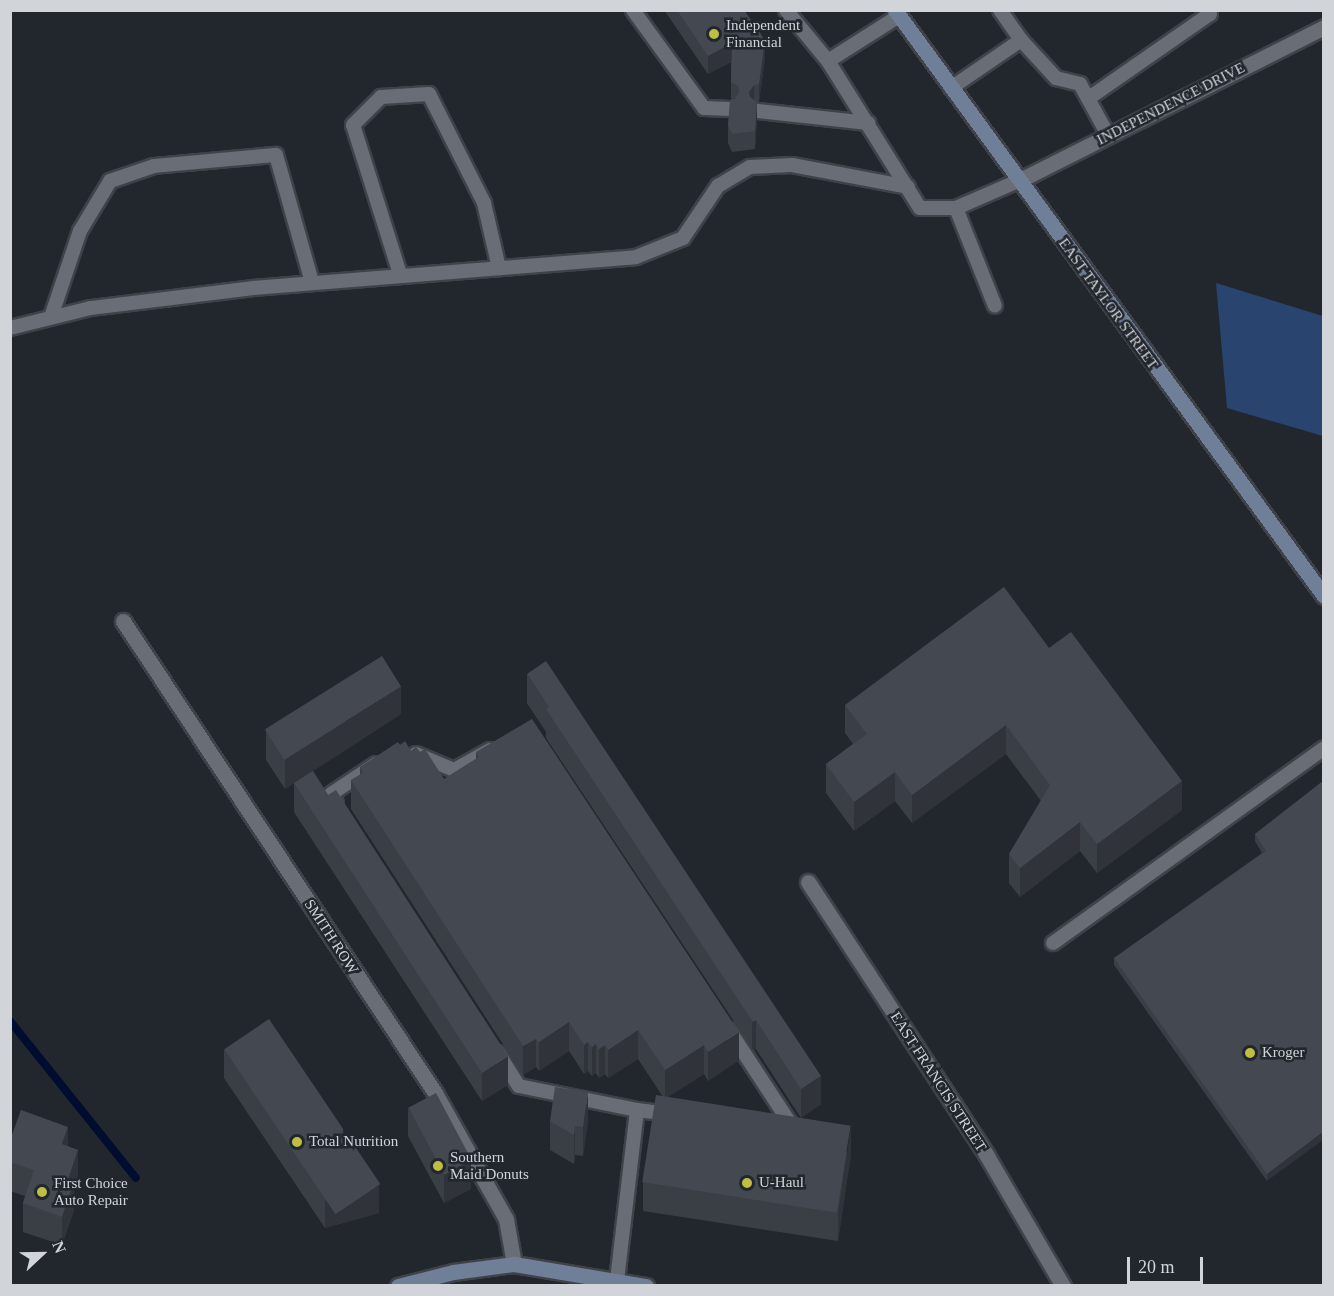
<!DOCTYPE html>
<style>
body{margin:0}
#map{position:relative;width:1334px;height:1296px;overflow:hidden;background:#22272e;font-family:Georgia,serif}
div>[style]{position:absolute}
[style*='--x']{left:calc(var(--x)*1px);top:calc(var(--y)*1px);width:calc(var(--w)*1px);rotate:calc(var(--a)*1deg)}
.green>*{inset:0;background:#29446e}
.stream>*{height:8px;margin:-4px;padding:0 4px;transform-origin:4px;border-radius:4px;background:#000c30}
.roads{filter:drop-shadow(2px 0 #3f4349) drop-shadow(-2px 0 #3f4349) drop-shadow(0 2px #3f4349) drop-shadow(0 -2px #3f4349)}
.lane>*{height:14px;margin:-7px;padding:0 7px;transform-origin:7px;border-radius:7px;background:#686d76}
.street>*{height:15px;margin:-7.5px;padding:0 7.5px;transform-origin:7.5px;border-radius:7.5px;background:#686d76}
.secondary>*{height:15px;margin:-7.5px;padding:0 7.5px;transform-origin:7.5px;border-radius:7.5px;background:#707f98}
.wall>*{inset:0;background:#3a3f46}
.shaded-wall>*{inset:0;background:#303339;transform-origin:0 0}
.building>*{inset:0;background:#444951;transform-origin:0 0}
.dots>*{width:16px;height:16px;translate:-50% -50%;box-sizing:border-box;border:3px solid #22272e;border-radius:50%}
span{translate:-50% -50%;white-space:nowrap;text-align:center;line-height:1.15;-webkit-text-stroke:5px #22272e;paint-order:stroke}
.poi-label{font-size:15px;color:#d1d4d9}
.left{translate:0 -50%;text-align:left}
.street-label{font-size:15px;color:#d1d4d9}
.frame{position:absolute;inset:0;border:12px solid #d1d4d9;pointer-events:none}
.north{position:absolute;left:12px;top:1224px;width:60px;height:60px;-webkit-text-stroke:4px #22272e;paint-order:stroke;rotate:68deg;font-size:16px;font-weight:700;line-height:24px;text-align:center;color:#d1d4d9}
.north::after{content:'';display:block;margin:auto;width:21px;height:27px;background:#d1d4d9;clip-path:polygon(50% 0,100% 100%,50% 72%,0 100%)}
.scale{position:absolute;left:1127px;top:1257px;width:76px;height:27px;box-sizing:border-box;border:3px solid #d1d4d9;border-top:0;padding-left:8px;font-size:18px;line-height:21px;white-space:nowrap;color:#d1d4d9;-webkit-text-stroke:4px #22272e;paint-order:stroke}
</style>
<div id="map">
<div class="green">
<div style="clip-path:polygon(1216px 283px,1323px 316px,1323px 436px,1227px 408px)"></div>
</div>
<div class="stream">
<div style="--x:10;--y:1021;--w:201;--a:51.3"></div>
</div>
<div class="roads">
<div class="lane">
<div style="--x:633;--y:10;--w:121;--a:54.1"></div>
<div style="--x:704;--y:108;--w:26;--a:2"></div>
<div style="--x:786;--y:10;--w:66;--a:50.5"></div>
<div style="--x:828;--y:61;--w:84;--a:-32.4"></div>
<div style="--x:1000;--y:10;--w:37;--a:55"></div>
<div style="--x:1021;--y:40;--w:52;--a:47.4"></div>
<div style="--x:1056;--y:78;--w:25;--a:14"></div>
<div style="--x:1080;--y:84;--w:58;--a:61.2"></div>
<div style="--x:828;--y:61;--w:173;--a:58"></div>
<div style="--x:920;--y:208;--w:36;--a:0"></div>
<div style="--x:956;--y:208;--w:68;--a:-23.5"></div>
<div style="--x:951;--y:88;--w:85;--a:-34.4"></div>
<div style="--x:1089;--y:98;--w:147;--a:-34.8"></div>
<div style="--x:1210;--y:14;--w:4;--a:-117"></div>
<div style="--x:758;--y:111;--w:111;--a:6.2"></div>
<div style="--x:956;--y:208;--w:105;--a:68.3"></div>
<div style="--x:400;--y:274;--w:156;--a:-107.5"></div>
<div style="--x:353;--y:125;--w:40;--a:-45"></div>
<div style="--x:381;--y:97;--w:48;--a:-3.6"></div>
<div style="--x:429;--y:94;--w:122;--a:63.2"></div>
<div style="--x:484;--y:203;--w:67;--a:77"></div>
<div style="--x:51;--y:317;--w:91;--a:-71.4"></div>
<div style="--x:80;--y:231;--w:58;--a:-59"></div>
<div style="--x:110;--y:181;--w:46;--a:-18.8"></div>
<div style="--x:154;--y:166;--w:122;--a:-5.2"></div>
<div style="--x:276;--y:155;--w:132;--a:74.2"></div>
<div style="--x:10;--y:328;--w:83;--a:-13.9"></div>
<div style="--x:91;--y:308;--w:163;--a:-7"></div>
<div style="--x:253;--y:288;--w:384;--a:-4.6"></div>
<div style="--x:636;--y:257;--w:51;--a:-22"></div>
<div style="--x:683;--y:238;--w:63;--a:-56.1"></div>
<div style="--x:718;--y:186;--w:37;--a:-31"></div>
<div style="--x:750;--y:167;--w:42;--a:-2.7"></div>
<div style="--x:792;--y:165;--w:118;--a:10.7"></div>
<div style="--x:416;--y:754;--w:41;--a:22.8"></div>
<div style="--x:454;--y:770;--w:41;--a:-29.1"></div>
<div style="--x:336;--y:803;--w:10;--a:-119"></div>
<div style="--x:331;--y:794;--w:54;--a:-33.7"></div>
<div style="--x:1053;--y:943;--w:334;--a:-35.7"></div>
<div style="--x:729;--y:1030;--w:121;--a:56.8"></div>
<div style="--x:498;--y:1053;--w:39;--a:58"></div>
<div style="--x:519;--y:1086;--w:120;--a:11.5"></div>
<div style="--x:637;--y:1110;--w:172;--a:96.7"></div>
<div style="--x:637;--y:1110;--w:32;--a:7"></div>
</div>
<div class="street">
<div style="--x:1018;--y:181;--w:343;--a:-26.7"></div>
<div style="--x:123;--y:621;--w:566;--a:56.53"></div>
<div style="--x:435;--y:1093;--w:145;--a:60.6"></div>
<div style="--x:506;--y:1219;--w:46;--a:79.9"></div>
<div style="--x:808;--y:882;--w:327;--a:56.8"></div>
<div style="--x:987;--y:1156;--w:151;--a:59.7"></div>
</div>
<div class="secondary">
<div style="--x:895;--y:10;--w:726;--a:53.79"></div>
<div style="--x:398;--y:1286;--w:57;--a:-14.3"></div>
<div style="--x:453;--y:1272;--w:62;--a:-7.5"></div>
<div style="--x:514;--y:1264;--w:134;--a:9.5"></div>
</div>
</div>
<div class="wall">
<div style="clip-path:polygon(664px 10px,744px 10px,765px 58px,759px 102px,757px 102px,757px 120px,755px 149px,732px 152px,728px 143px,728px 125px,731px 100px,731px 62px,708px 74px)"></div>
<div style="clip-path:polygon(1049px 648px,1182px 810px,1097px 873px,1080px 851px,1020px 897px,1009px 883px,1009px 854px,1041px 801px,1006px 754px,912px 823px,895px 801px,854px 831px,826px 793px,826px 764px,853px 744px,845px 733px,845px 705px)"></div>
<div style="clip-path:polygon(527px 674px,821px 1104px,801px 1118px,756px 1049px,753px 1050px,546px 738px,546px 732px,527px 703px)"></div>
<div style="clip-path:polygon(401px 714px,313px 771px,508px 1085px,482px 1101px,294px 812px,294px 783px,285px 789px,266px 760px,266px 731px)"></div>
<div style="clip-path:polygon(400px 745px,411px 751px,420px 752px,444px 779px,476px 759px,476px 752px,739px 1060px,708px 1081px,704px 1074px,668px 1097px,851px 1154px,838px 1241px,643px 1211px,643px 1182px,663px 1097px,638px 1059px,608px 1078px,605px 1074px,599px 1078px,596px 1073px,592px 1076px,588px 1071px,584px 1074px,569px 1051px,539px 1071px,536px 1067px,523px 1075px,351px 809px,351px 780px,360px 775px,360px 767px)"></div>
<div style="clip-path:polygon(1323px 781px,1267px 1181px,1114px 965px,1114px 958px,1262px 853px,1255px 841px,1255px 834px)"></div>
<div style="clip-path:polygon(224px 1049px,379px 1213px,325px 1228px,224px 1078px)"></div>
<div style="clip-path:polygon(408px 1107px,471px 1189px,444px 1203px,408px 1136px)"></div>
<div style="clip-path:polygon(550px 1121px,588px 1121px,583px 1156px,575px 1155px,574px 1164px,550px 1150px)"></div>
<div style="clip-path:polygon(10px 1140px,68px 1146px,78px 1179px,74px 1190px,74px 1210px,62px 1245px,23px 1232px,23px 1203px,25px 1196px,10px 1191px)"></div>
</div>
<div class="shaded-wall">
<div style="clip-path:polygon(765px 40px,765px 58px,759px 102px,759px 84px)"></div>
<div style="clip-path:polygon(732px 43px,732px 61px,708px 74px,708px 56px)"></div>
<div style="clip-path:polygon(754px 85px,754px 103px,749px 109px,749px 92px)"></div>
<div style="clip-path:polygon(757px 102px,757px 120px,755px 149px,755px 131px)"></div>
<div style="clip-path:polygon(401px 686px,401px 714px,285px 789px,285px 760px)"></div>
<div style="clip-path:polygon(1006px 725px,1006px 754px,912px 823px,912px 795px)"></div>
<div style="clip-path:polygon(895px 772px,895px 801px,854px 831px,854px 802px)"></div>
<div style="clip-path:polygon(1182px 781px,1182px 810px,1097px 873px,1097px 844px)"></div>
<div style="clip-path:polygon(1080px 822px,1080px 851px,1020px 897px,1020px 868px)"></div>
<div style="left:756px;top:1020px;width:29px;height:4px;rotate:90deg"></div>
<div style="clip-path:polygon(569px 1022px,569px 1051px,539px 1071px,539px 1042px)"></div>
<div style="clip-path:polygon(638px 1030px,638px 1059px,608px 1078px,608px 1050px)"></div>
<div style="clip-path:polygon(739px 1032px,739px 1060px,708px 1081px,708px 1052px)"></div>
<div style="clip-path:polygon(536px 1039px,536px 1067px,523px 1075px,523px 1046px)"></div>
<div style="clip-path:polygon(588px 1042px,588px 1071px,584px 1074px,584px 1045px)"></div>
<div style="clip-path:polygon(596px 1044px,596px 1073px,592px 1076px,592px 1047px)"></div>
<div style="clip-path:polygon(605px 1045px,605px 1074px,599px 1078px,599px 1049px)"></div>
<div style="clip-path:polygon(704px 1045px,704px 1074px,665px 1099px,665px 1070px)"></div>
<div style="clip-path:polygon(508px 1056px,508px 1085px,482px 1101px,482px 1073px)"></div>
<div style="clip-path:polygon(821px 1076px,821px 1104px,801px 1118px,801px 1089px)"></div>
<div style="clip-path:polygon(588px 1092px,588px 1121px,583px 1156px,583px 1127px)"></div>
<div style="clip-path:polygon(575px 1126px,575px 1155px,574px 1164px,574px 1135px)"></div>
<div style="clip-path:polygon(851px 1126px,851px 1154px,838px 1241px,838px 1212px)"></div>
<div style="clip-path:polygon(68px 1127px,68px 1155px,62px 1144px)"></div>
<div style="clip-path:polygon(1323px 1132px,1323px 1140px,1267px 1181px,1267px 1174px)"></div>
<div style="clip-path:polygon(78px 1150px,78px 1179px,74px 1190px,74px 1210px,62px 1245px,62px 1217px,68px 1179px)"></div>
<div style="clip-path:polygon(471px 1160px,471px 1189px,444px 1203px,444px 1175px)"></div>
<div style="clip-path:polygon(379px 1185px,379px 1213px,325px 1228px,325px 1199px)"></div>
</div>
<div class="building">
<div style="clip-path:polygon(677px 10px,744px 10px,765px 40px,759px 84px,754px 85px,749px 92px,750px 97px,757px 102px,755px 131px,732px 134px,728px 125px,730px 100px,735px 99px,739px 92px,738px 86px,731px 82px,732px 43px,708px 56px)"></div>
<div style="clip-path:polygon(1004px 587px,1049px 648px,1071px 632px,1182px 781px,1097px 844px,1080px 822px,1020px 868px,1009px 854px,1050px 785px,1006px 725px,912px 795px,895px 772px,854px 802px,826px 764px,867px 734px,845px 705px)"></div>
<div style="left:382px;top:656px;width:36px;height:138px;rotate:58deg"></div>
<div style="clip-path:polygon(546px 661px,821px 1076px,801px 1089px,756px 1020px,753px 1022px,546px 709px,549px 707px,527px 674px)"></div>
<div style="clip-path:polygon(532px 719px,739px 1032px,708px 1052px,704px 1045px,665px 1070px,638px 1030px,608px 1050px,605px 1045px,599px 1049px,596px 1044px,592px 1047px,588px 1042px,584px 1045px,569px 1022px,539px 1042px,536px 1039px,523px 1046px,351px 780px,363px 773px,360px 767px,398px 742px,400px 745px,405px 741px,411px 751px,416px 747px,420px 752px,425px 749px,444px 779px,479px 757px,476px 752px)"></div>
<div style="clip-path:polygon(313px 771px,328px 795px,336px 790px,508px 1056px,482px 1073px,294px 783px)"></div>
<div style="clip-path:polygon(1323px 781px,1323px 1132px,1267px 1174px,1114px 958px,1266px 851px,1255px 834px)"></div>
<div style="left:269px;top:1019px;width:199px;height:54px;rotate:56deg"></div>
<div style="clip-path:polygon(555px 1087px,588px 1092px,583px 1127px,575px 1126px,574px 1135px,550px 1121px)"></div>
<div style="left:436px;top:1093px;width:76px;height:31px;rotate:62deg"></div>
<div style="left:656px;top:1095px;width:197px;height:88px;rotate:9deg"></div>
<div style="clip-path:polygon(21px 1110px,68px 1127px,62px 1144px,78px 1150px,68px 1179px,74px 1181px,62px 1217px,23px 1203px,34px 1170px,10px 1162px,10px 1140px)"></div>
</div>
<div class="dots">
<div style="left:714px;top:34px;background:#bfbe42"></div>
<div style="left:1250px;top:1053px;background:#bfbe42"></div>
<div style="left:297px;top:1142px;background:#bfbe42"></div>
<div style="left:438px;top:1166px;background:#bfbe42"></div>
<div style="left:747px;top:1183px;background:#bfbe42"></div>
<div style="left:42px;top:1192px;background:#bfbe42"></div>
</div>
<div class="poi-label">
<span class="left" style="left:726px;top:34px">Independent<br>Financial</span>
<span class="left" style="left:1262px;top:1053px">Kroger</span>
<span class="left" style="left:309px;top:1142px">Total Nutrition</span>
<span class="left" style="left:450px;top:1166px">Southern<br>Maid Donuts</span>
<span class="left" style="left:54px;top:1192px">First Choice<br>Auto Repair</span>
<span class="left" style="left:759px;top:1183px">U-Haul</span>
</div>
<div class="street-label">
<span style="left:1171px;top:104px;rotate:-27deg">INDEPENDENCE DRIVE</span>
<span style="left:1108px;top:304px;rotate:54deg">EAST TAYLOR STREET</span>
<span style="left:331px;top:937px;rotate:57deg">SMITH ROW</span>
<span style="left:938px;top:1082px;rotate:57deg">EAST FRANCIS STREET</span>
</div>
<div class="frame"></div>
<div class="north">N</div>
<div class="scale">20 m</div>
</div>
